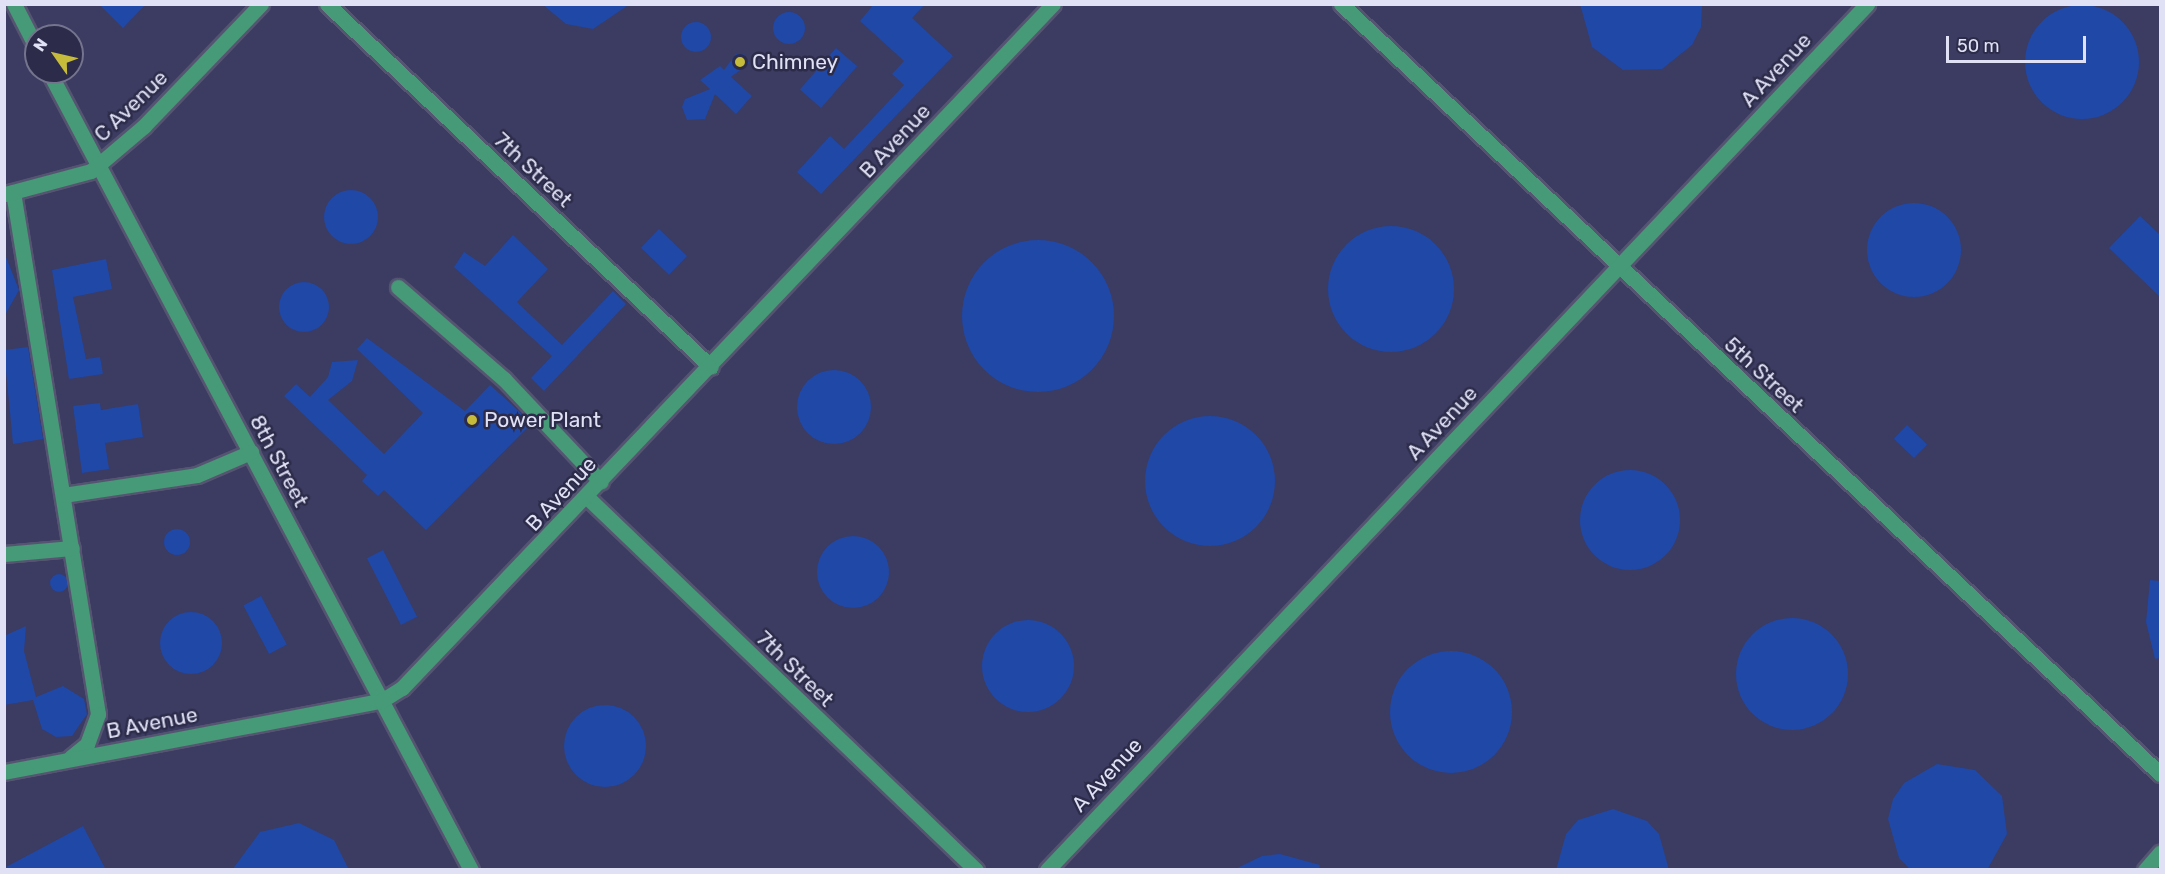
<!DOCTYPE html>
<style>
body{margin:0}
#map{position:relative;width:2165px;height:874px;overflow:hidden;background:#363655;font-family:Rubik,sans-serif}
div>[style]{position:absolute}
[style*='--x']{left:calc(var(--x)*1px);top:calc(var(--y)*1px);width:calc(var(--w)*1px);rotate:calc(var(--a)*1deg)}
.built>*{inset:0;background:#3c3b61}
.building>*{inset:0;background:#2048a6;transform-origin:0 0}
.round{border-radius:50%}
.roads{filter:drop-shadow(2px 0 #555572) drop-shadow(-2px 0 #555572) drop-shadow(0 2px #555572) drop-shadow(0 -2px #555572)}
.minor>*{height:15px;margin:-7.5px;padding:0 7.5px;transform-origin:7.5px;border-radius:7.5px;background:#469a77}
.dots>*{width:16px;height:16px;translate:-50% -50%;box-sizing:border-box;border:3px solid #2c2c4a;border-radius:50%}
span{translate:-50% -50%;white-space:nowrap;text-align:center;line-height:1.15;-webkit-text-stroke:5px #2c2c4a;paint-order:stroke}
.poi-label{font-size:21px;color:#e0e1f5}
.left{translate:0 -50%;text-align:left}
.street-label{font-size:21px;color:#e0e1f5}
.frame{position:absolute;inset:0;border:6px solid #e0e1f5;pointer-events:none}
.north{position:absolute;left:24px;top:24px;width:60px;height:60px;box-sizing:border-box;background:#2c2c4a;border:2px solid #74748e;border-radius:50%;rotate:304deg;font-size:16px;font-weight:700;line-height:24px;text-align:center;color:#e0e1f5}
.north::after{content:'';display:block;margin:auto;width:21px;height:27px;background:#c7bb3b;clip-path:polygon(50% 0,100% 100%,50% 72%,0 100%)}
.scale{position:absolute;left:1946px;top:36px;width:140px;height:27px;box-sizing:border-box;border:3px solid #e0e1f5;border-top:0;padding-left:8px;font-size:18px;line-height:21px;white-space:nowrap;color:#e0e1f5;-webkit-text-stroke:4px #2c2c4a;paint-order:stroke}
</style>
<div id="map">
<div class="built">
<div style="clip-path:polygon(evenodd,5px 5px,2160px 5px,2160px 869px,5px 870px,5px 5px,36px 36px,72px 36px,72px 72px,36px 72px,36px 36px)"></div>
</div>
<div class="building">
<div style="clip-path:polygon(99px 4px,146px 4px,123px 28px)"></div>
<div style="clip-path:polygon(542px 4px,630px 4px,593px 29px,566px 24px)"></div>
<div style="clip-path:polygon(874px 4px,925px 4px,912px 18px,953px 56px,821px 194px,797px 172px,830px 136px,844px 149px,904px 85px,892px 74px,904px 61px,860px 21px)"></div>
<div style="clip-path:polygon(1580px 4px,1702px 4px,1701px 27px,1692px 45px,1662px 69px,1623px 70px,1592px 47px)"></div>
<div class="round" style="left:2025px;top:5px;width:114px;height:114px"></div>
<div class="round" style="left:773px;top:12px;width:32px;height:32px"></div>
<div class="round" style="left:681px;top:22px;width:30px;height:30px"></div>
<div style="left:836px;top:48px;width:28px;height:55px;rotate:41deg"></div>
<div style="clip-path:polygon(736px 54px,744px 54px,749px 63px,731px 77px,752px 96px,736px 114px,715px 94px,705px 119px,687px 120px,682px 107px,685px 99px,710px 89px,700px 80px,720px 66px,724px 70px)"></div>
<div class="round" style="left:324px;top:190px;width:54px;height:54px"></div>
<div class="round" style="left:1867px;top:203px;width:94px;height:94px"></div>
<div style="clip-path:polygon(2140px 216px,2160px 235px,2160px 297px,2109px 248px)"></div>
<div class="round" style="left:1328px;top:226px;width:126px;height:126px"></div>
<div style="left:659px;top:229px;width:39px;height:26px;rotate:44deg"></div>
<div style="clip-path:polygon(513px 235px,548px 269px,517px 302px,562px 345px,613px 291px,626px 304px,544px 391px,531px 378px,552px 356px,454px 267px,464px 252px,485px 266px)"></div>
<div class="round" style="left:962px;top:240px;width:152px;height:152px"></div>
<div style="clip-path:polygon(4px 252px,19px 290px,4px 317px)"></div>
<div style="clip-path:polygon(106px 259px,112px 289px,73px 297px,86px 359px,100px 357px,103px 374px,69px 379px,52px 270px)"></div>
<div class="round" style="left:279px;top:282px;width:50px;height:50px"></div>
<div style="clip-path:polygon(367px 338px,465px 411px,490px 385px,532px 423px,426px 530px,384px 490px,378px 496px,362px 481px,367px 475px,284px 396px,296px 384px,310px 397px,328px 377px,332px 362px,358px 360px,352px 381px,328px 400px,384px 454px,423px 413px,357px 349px)"></div>
<div style="clip-path:polygon(28px 347px,43px 439px,13px 444px,4px 350px)"></div>
<div class="round" style="left:797px;top:370px;width:74px;height:74px"></div>
<div style="clip-path:polygon(100px 403px,101px 410px,138px 404px,143px 437px,105px 443px,109px 469px,82px 473px,73px 406px)"></div>
<div class="round" style="left:1145px;top:416px;width:130px;height:130px"></div>
<div style="left:1907px;top:425px;width:28px;height:19px;rotate:44deg"></div>
<div class="round" style="left:1580px;top:470px;width:100px;height:100px"></div>
<div class="round" style="left:164px;top:529px;width:26px;height:26px"></div>
<div class="round" style="left:817px;top:536px;width:72px;height:72px"></div>
<div style="left:383px;top:550px;width:75px;height:18px;rotate:63deg"></div>
<div class="round" style="left:50px;top:574px;width:18px;height:18px"></div>
<div style="clip-path:polygon(2150px 580px,2160px 581px,2160px 658px,2155px 659px,2146px 622px)"></div>
<div style="left:261px;top:596px;width:55px;height:20px;rotate:62deg"></div>
<div class="round" style="left:160px;top:612px;width:62px;height:62px"></div>
<div class="round" style="left:1736px;top:618px;width:112px;height:112px"></div>
<div class="round" style="left:982px;top:620px;width:92px;height:92px"></div>
<div style="clip-path:polygon(26px 626px,24px 651px,36px 697px,63px 686px,84px 699px,87px 714px,72px 736px,56px 737px,42px 729px,33px 700px,4px 705px,4px 636px)"></div>
<div class="round" style="left:1390px;top:651px;width:122px;height:122px"></div>
<div class="round" style="left:564px;top:705px;width:82px;height:82px"></div>
<div style="clip-path:polygon(1937px 764px,1975px 770px,2002px 796px,2007px 834px,1987px 870px,1911px 870px,1899px 858px,1888px 819px,1893px 799px,1904px 783px)"></div>
<div style="clip-path:polygon(1613px 809px,1647px 821px,1659px 834px,1669px 870px,1556px 870px,1566px 834px,1578px 820px)"></div>
<div style="clip-path:polygon(299px 823px,334px 840px,349px 870px,232px 870px,260px 832px)"></div>
<div style="clip-path:polygon(83px 826px,106px 870px,4px 870px,4px 868px)"></div>
<div style="clip-path:polygon(1280px 854px,1320px 865px,1319px 870px,1233px 870px,1262px 856px)"></div>
</div>
<div class="roads">
<div class="minor">
<div style="--x:14;--y:4;--w:48;--a:62.9"></div>
<div style="--x:327;--y:4;--w:528;--a:43.39"></div>
<div style="--x:1341;--y:4;--w:1124;--a:43.23"></div>
<div style="--x:49;--y:72;--w:903;--a:62.13"></div>
<div style="--x:13;--y:192;--w:529;--a:80.75"></div>
<div style="--x:98;--y:714;--w:32;--a:110"></div>
<div style="--x:87;--y:744;--w:21;--a:141"></div>
<div style="--x:5;--y:194;--w:89;--a:-15"></div>
<div style="--x:91;--y:171;--w:70;--a:-40.3"></div>
<div style="--x:144;--y:126;--w:169;--a:-46.2"></div>
<div style="--x:398;--y:287;--w:140;--a:41"></div>
<div style="--x:504;--y:379;--w:141;--a:46.7"></div>
<div style="--x:63;--y:495;--w:135;--a:-8.5"></div>
<div style="--x:197;--y:475;--w:59;--a:-23.1"></div>
<div style="--x:587;--y:497;--w:539;--a:43.8"></div>
<div style="--x:4;--y:554;--w:68;--a:-5"></div>
<div style="--x:4;--y:772;--w:384;--a:-10.7"></div>
<div style="--x:381;--y:701;--w:25;--a:-32"></div>
<div style="--x:402;--y:688;--w:944;--a:-46.42"></div>
<div style="--x:1047;--y:870;--w:1193;--a:-46.56"></div>
<div style="--x:2145;--y:870;--w:23;--a:-49"></div>
</div>
</div>
<div class="dots">
<div style="left:740px;top:62px;background:#c7bb3b"></div>
<div style="left:472px;top:420px;background:#c7bb3b"></div>
</div>
<div class="poi-label">
<span class="left" style="left:752px;top:62px">Chimney</span>
<span class="left" style="left:484px;top:420px">Power Plant</span>
</div>
<div class="street-label">
<span style="left:1776px;top:70px;rotate:-47deg">A Avenue</span>
<span style="left:131px;top:106px;rotate:-44deg">C Avenue</span>
<span style="left:895px;top:141px;rotate:-47deg">B Avenue</span>
<span style="left:533px;top:170px;rotate:43deg">7th Street</span>
<span style="left:1764px;top:375px;rotate:43deg">5th Street</span>
<span style="left:1442px;top:423px;rotate:-47deg">A Avenue</span>
<span style="left:279px;top:461px;rotate:62deg">8th Street</span>
<span style="left:561px;top:494px;rotate:-47deg">B Avenue</span>
<span style="left:795px;top:669px;rotate:44deg">7th Street</span>
<span style="left:152px;top:723px;rotate:-11deg">B Avenue</span>
<span style="left:1107px;top:775px;rotate:-47deg">A Avenue</span>
</div>
<div class="frame"></div>
<div class="north">N</div>
<div class="scale">50 m</div>
</div>
